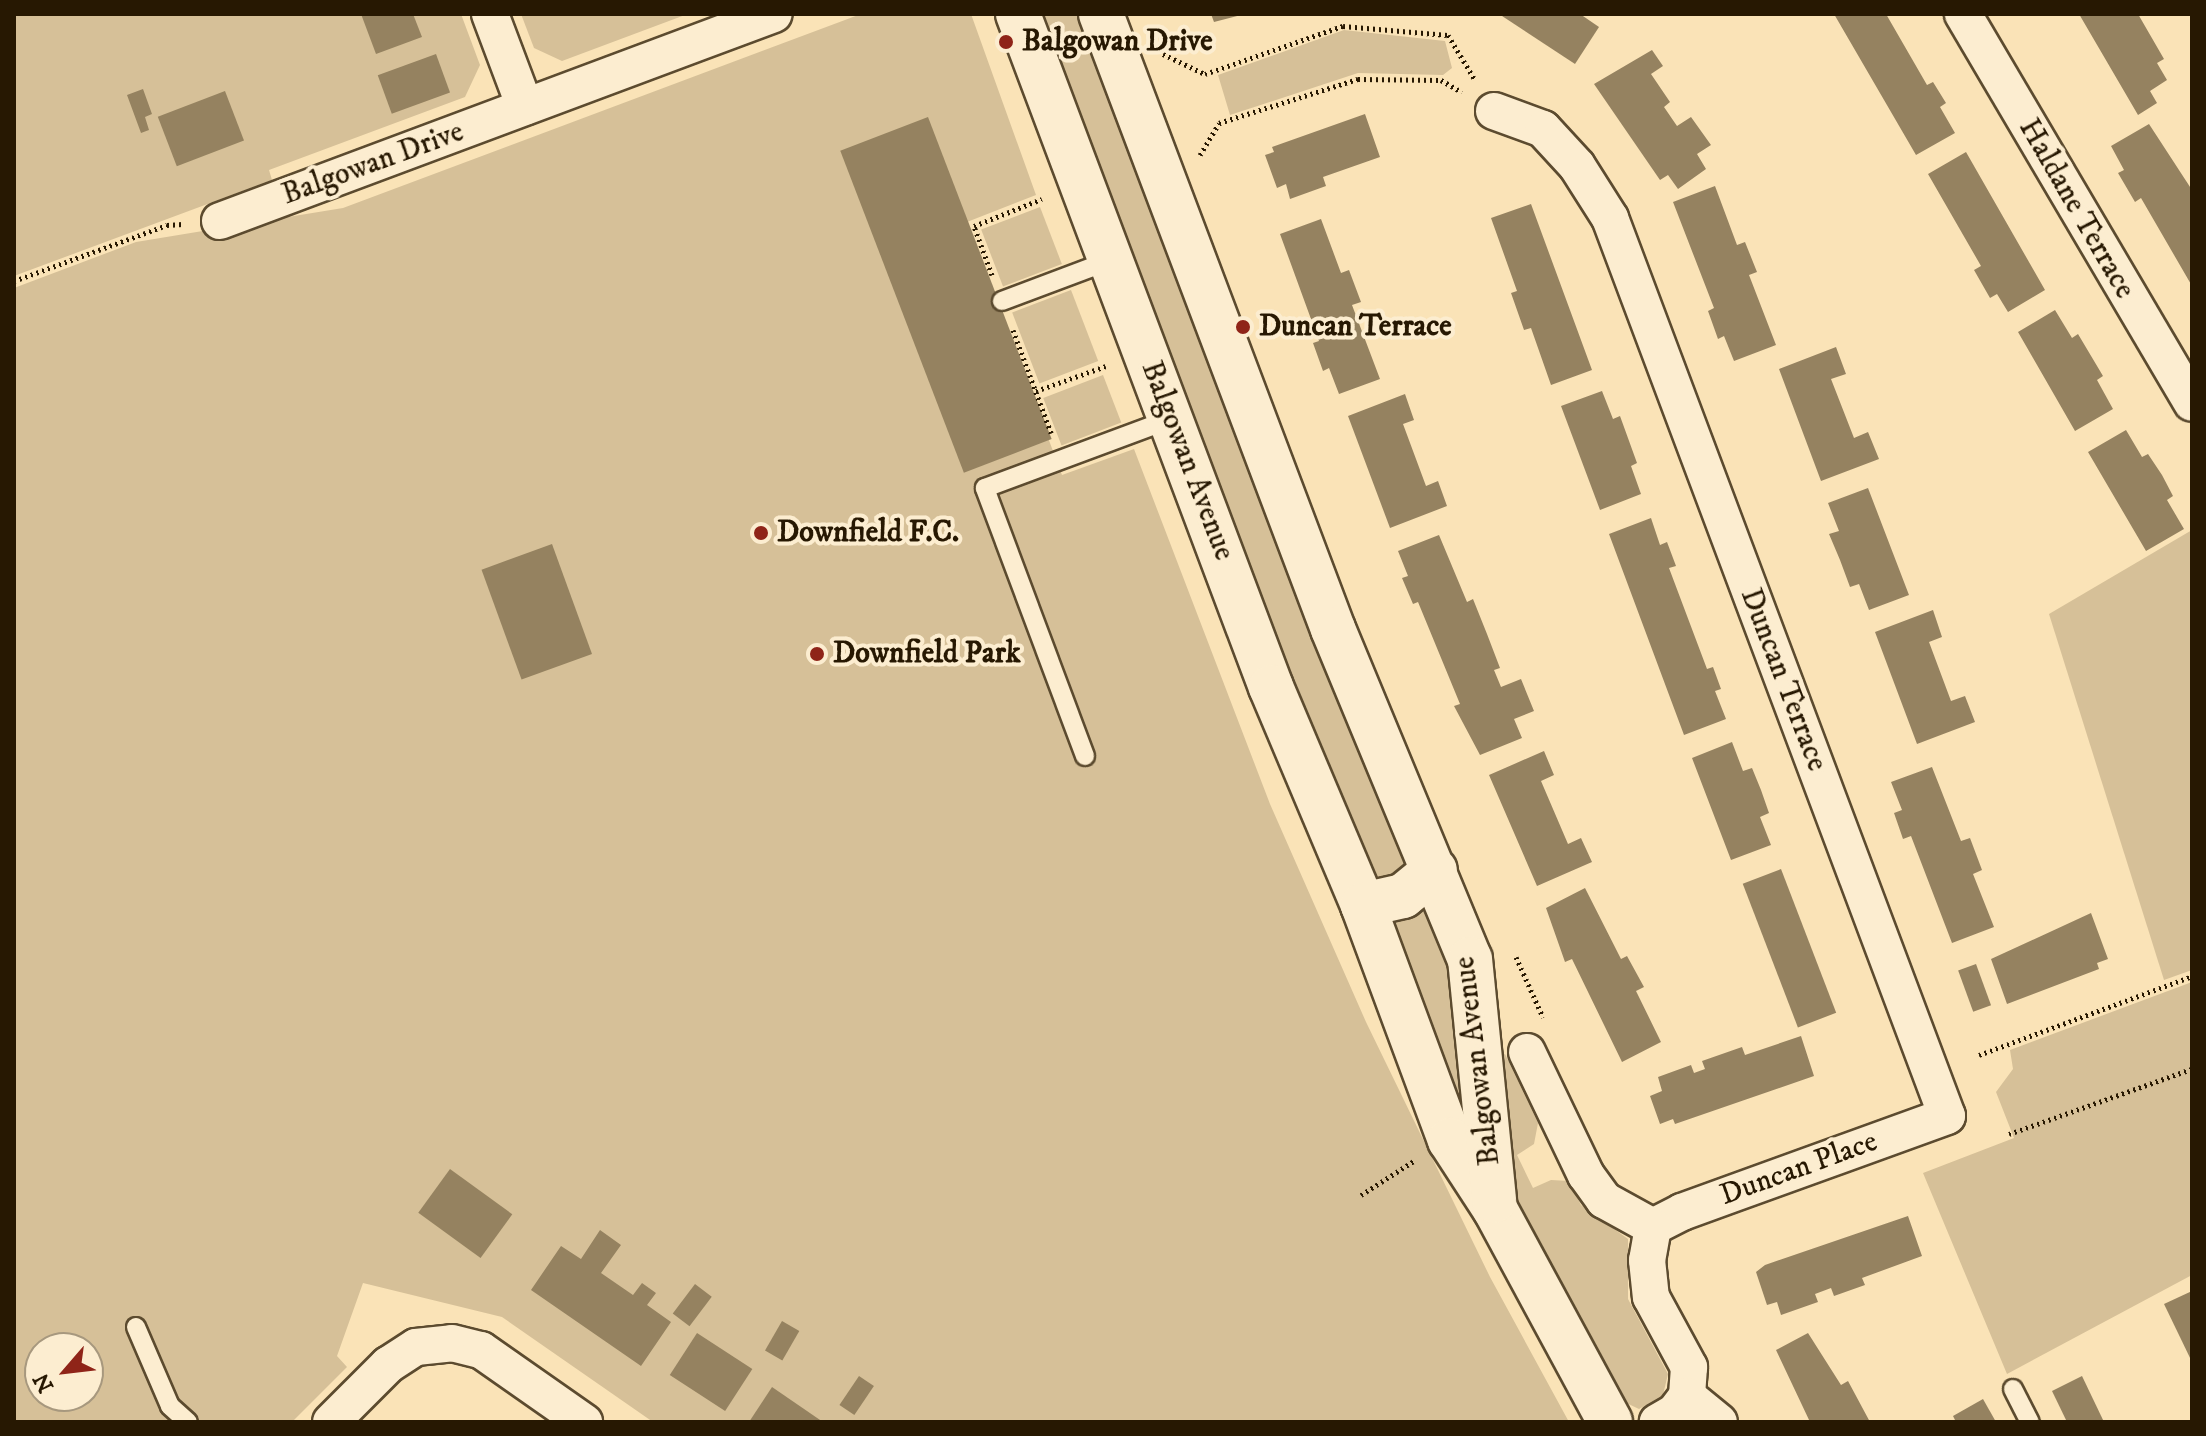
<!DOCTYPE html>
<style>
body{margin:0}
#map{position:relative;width:2206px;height:1436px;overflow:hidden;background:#fae3b7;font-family:"IM FELL DW Pica",serif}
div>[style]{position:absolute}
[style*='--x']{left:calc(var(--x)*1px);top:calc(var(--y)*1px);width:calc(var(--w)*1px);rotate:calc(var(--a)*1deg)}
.green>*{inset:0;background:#d6c098;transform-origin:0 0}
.building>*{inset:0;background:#958260;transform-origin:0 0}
.path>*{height:5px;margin-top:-2.5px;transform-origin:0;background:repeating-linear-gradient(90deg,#271802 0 2px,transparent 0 6px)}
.roads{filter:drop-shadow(2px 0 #5c4b2f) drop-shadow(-2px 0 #5c4b2f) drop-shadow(0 2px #5c4b2f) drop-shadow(0 -2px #5c4b2f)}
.service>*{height:18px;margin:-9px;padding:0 9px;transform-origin:9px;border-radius:9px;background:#fcedd0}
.minor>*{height:36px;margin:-18px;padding:0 18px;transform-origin:18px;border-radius:18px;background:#fcedd0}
.tertiary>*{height:44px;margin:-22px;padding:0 22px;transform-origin:22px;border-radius:22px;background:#fcedd0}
.dots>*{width:22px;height:22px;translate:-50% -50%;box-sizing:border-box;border:4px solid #fcedd0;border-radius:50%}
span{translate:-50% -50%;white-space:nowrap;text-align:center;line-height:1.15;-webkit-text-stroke:8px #fcedd0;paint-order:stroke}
.poi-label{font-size:30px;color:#271802;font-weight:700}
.left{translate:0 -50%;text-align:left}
.street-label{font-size:30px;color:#271802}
.frame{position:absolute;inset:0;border:16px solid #271802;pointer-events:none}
.north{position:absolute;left:24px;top:1332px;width:80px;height:80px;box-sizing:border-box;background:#fcedd0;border:2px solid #a7987e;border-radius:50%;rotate:242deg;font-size:22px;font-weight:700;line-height:32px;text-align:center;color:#271802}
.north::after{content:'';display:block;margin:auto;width:28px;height:36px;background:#8f2418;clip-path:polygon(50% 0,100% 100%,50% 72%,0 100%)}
</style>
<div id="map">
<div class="green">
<div style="clip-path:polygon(14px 14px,461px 14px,480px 65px,465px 97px,269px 170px,272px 180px,14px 276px)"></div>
<div style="clip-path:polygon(521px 14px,685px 14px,685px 15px,562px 61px,534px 48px)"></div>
<div style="clip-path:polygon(evenodd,861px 14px,971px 14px,1036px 195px,967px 222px,1062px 475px,1134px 449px,1270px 804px,1366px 1022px,1490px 1277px,1569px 1422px,653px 1422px,502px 1317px,363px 1283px,337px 1356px,347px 1367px,292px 1422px,14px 1422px,14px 288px,136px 242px,343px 208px,861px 14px,40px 1348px,88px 1348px,88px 1396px,40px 1396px,40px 1348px)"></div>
<div style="clip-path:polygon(1030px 14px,1090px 14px,1412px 871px,1374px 885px,1357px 864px)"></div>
<div style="clip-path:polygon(1344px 30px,1445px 41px,1452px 68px,1443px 75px,1358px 73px,1230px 115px,1218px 75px)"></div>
<div style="left:1040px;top:207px;width:61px;height:63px;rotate:69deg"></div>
<div style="left:1071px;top:290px;width:76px;height:63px;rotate:69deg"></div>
<div style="left:1103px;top:375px;width:51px;height:64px;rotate:69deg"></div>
<div style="clip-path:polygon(2192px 530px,2192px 970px,2164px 980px,2049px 614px)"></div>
<div style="clip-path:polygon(1433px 895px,1458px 959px,1472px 1121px,1458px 1126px,1384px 917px)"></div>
<div style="clip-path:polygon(2192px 982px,2192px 1275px,2007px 1374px,1923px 1173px,2014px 1138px,1996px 1092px,2013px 1069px,2010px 1050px)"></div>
<div style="clip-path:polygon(1505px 1054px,1538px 1123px,1534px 1144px,1517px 1155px,1533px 1188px,1551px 1180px,1569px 1181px,1581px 1205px,1628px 1239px,1628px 1299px,1668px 1374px,1663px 1395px,1639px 1409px,1618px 1399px,1501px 1174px,1488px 1063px)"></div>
</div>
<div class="building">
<div style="clip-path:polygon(361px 14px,413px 14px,422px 37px,376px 54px)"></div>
<div style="clip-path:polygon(1211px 14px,1245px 14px,1214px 22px)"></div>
<div style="clip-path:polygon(1499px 14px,1580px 14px,1599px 27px,1575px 64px)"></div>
<div style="clip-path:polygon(1834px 14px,1886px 14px,1927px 85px,1933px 82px,1946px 103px,1940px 107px,1955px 133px,1916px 155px)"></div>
<div style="clip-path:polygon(2079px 14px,2138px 14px,2164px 59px,2157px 63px,2167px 80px,2150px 91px,2157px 103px,2138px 115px)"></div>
<div style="clip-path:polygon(1652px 50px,1663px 66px,1651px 74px,1670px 102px,1664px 107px,1677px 126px,1691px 117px,1711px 145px,1697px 154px,1706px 169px,1678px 189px,1668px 175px,1660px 180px,1594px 84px)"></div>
<div style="left:436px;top:54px;width:41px;height:62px;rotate:70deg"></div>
<div style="clip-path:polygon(143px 89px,152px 114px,145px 117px,149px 130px,141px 133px,127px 95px)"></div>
<div style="left:225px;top:91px;width:53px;height:72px;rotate:69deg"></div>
<div style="clip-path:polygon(1365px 114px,1380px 157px,1323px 177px,1326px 186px,1290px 199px,1286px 184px,1277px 188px,1265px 155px,1274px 152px,1272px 147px)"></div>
<div style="left:928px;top:117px;width:345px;height:94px;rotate:69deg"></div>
<div style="clip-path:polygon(2149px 124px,2192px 190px,2192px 286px,2141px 198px,2135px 202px,2118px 173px,2124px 170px,2111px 146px)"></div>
<div style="clip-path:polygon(1966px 152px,2045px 290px,2008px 312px,1997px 294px,1990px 298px,1974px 270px,1981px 266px,1928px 174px)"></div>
<div style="clip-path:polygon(1715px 186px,1737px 245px,1745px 242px,1757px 272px,1749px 275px,1776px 345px,1734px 361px,1724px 336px,1718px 339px,1708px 311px,1714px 308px,1673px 202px)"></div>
<div style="clip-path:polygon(1531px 204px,1592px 370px,1551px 385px,1531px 328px,1524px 330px,1511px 293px,1517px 291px,1491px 218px)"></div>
<div style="clip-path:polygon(1321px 219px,1341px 273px,1349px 270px,1361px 302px,1352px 305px,1380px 379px,1339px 394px,1329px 368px,1323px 371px,1313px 343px,1319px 341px,1280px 234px)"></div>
<div style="clip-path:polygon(2055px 310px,2072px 338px,2078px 334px,2103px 376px,2097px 380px,2113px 409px,2075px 431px,2018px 332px)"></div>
<div style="clip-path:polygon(1836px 347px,1846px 374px,1831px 379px,1854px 438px,1868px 432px,1879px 459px,1821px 481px,1779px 369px)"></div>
<div style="clip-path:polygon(1602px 391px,1613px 419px,1620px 416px,1637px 463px,1631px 466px,1641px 494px,1600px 510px,1561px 406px)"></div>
<div style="clip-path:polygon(1405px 394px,1414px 420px,1403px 424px,1426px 486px,1438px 481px,1447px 506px,1390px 528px,1348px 416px)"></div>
<div style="clip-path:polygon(2126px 430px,2142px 457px,2148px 454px,2162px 475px,2173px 496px,2167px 500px,2184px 529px,2146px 551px,2088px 452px)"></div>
<div style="clip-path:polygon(1868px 488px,1909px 595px,1869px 610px,1859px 584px,1850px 587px,1840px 560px,1829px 534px,1839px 531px,1828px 503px)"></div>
<div style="clip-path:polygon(1651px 518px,1660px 545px,1667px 542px,1676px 566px,1669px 568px,1707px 669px,1713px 667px,1721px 689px,1715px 691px,1726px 719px,1684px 735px,1609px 534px)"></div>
<div style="clip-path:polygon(1439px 535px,1467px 602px,1473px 599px,1487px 634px,1500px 668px,1494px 670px,1501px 687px,1521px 679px,1534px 711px,1514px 719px,1522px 738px,1480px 755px,1454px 706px,1460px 704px,1418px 602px,1413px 604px,1402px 578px,1408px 576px,1398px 551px)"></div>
<div style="left:552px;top:544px;width:117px;height:75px;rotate:70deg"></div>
<div style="clip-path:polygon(1933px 610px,1942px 637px,1929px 642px,1951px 701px,1965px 696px,1975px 722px,1917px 744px,1875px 632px)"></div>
<div style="clip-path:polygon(1732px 742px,1743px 771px,1752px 768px,1761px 790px,1769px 813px,1760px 817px,1771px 845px,1731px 860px,1692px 758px)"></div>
<div style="clip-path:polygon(1544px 751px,1554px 775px,1541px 781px,1568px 844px,1581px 838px,1592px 862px,1537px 886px,1489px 775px)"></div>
<div style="clip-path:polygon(1932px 767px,1961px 841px,1970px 838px,1982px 870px,1973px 874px,1994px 927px,1952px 943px,1911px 836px,1903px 839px,1894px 813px,1902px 810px,1891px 782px)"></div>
<div style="left:1781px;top:869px;width:154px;height:41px;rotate:69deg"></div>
<div style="clip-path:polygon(1585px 888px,1621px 959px,1627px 956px,1644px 987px,1636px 991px,1661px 1042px,1622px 1062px,1572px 959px,1565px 962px,1546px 908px)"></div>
<div style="clip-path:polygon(2091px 913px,2108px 959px,2097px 963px,2099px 969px,2007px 1004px,1991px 959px)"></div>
<div style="left:1976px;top:964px;width:44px;height:19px;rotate:70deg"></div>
<div style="clip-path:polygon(1801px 1036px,1814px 1076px,1675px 1124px,1673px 1119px,1660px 1124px,1650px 1096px,1662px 1091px,1658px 1077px,1691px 1065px,1694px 1073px,1705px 1069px,1702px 1061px,1742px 1047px,1745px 1055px)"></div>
<div style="left:450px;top:1169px;width:77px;height:54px;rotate:36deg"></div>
<div style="clip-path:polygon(1908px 1216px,1922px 1256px,1862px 1278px,1865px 1285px,1834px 1296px,1831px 1288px,1815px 1294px,1818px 1302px,1781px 1315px,1777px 1302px,1767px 1305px,1756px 1272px,1765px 1265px)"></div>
<div style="clip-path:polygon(600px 1230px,621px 1245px,601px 1273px,633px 1295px,642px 1283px,656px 1293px,647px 1305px,671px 1322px,641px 1366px,531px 1290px,561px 1246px,581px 1259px)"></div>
<div style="left:695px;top:1284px;width:21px;height:37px;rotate:37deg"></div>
<div style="clip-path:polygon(2192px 1291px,2192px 1362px,2164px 1304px)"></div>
<div style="left:782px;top:1321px;width:20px;height:34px;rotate:30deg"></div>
<div style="left:697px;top:1333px;width:66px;height:50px;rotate:33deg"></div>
<div style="clip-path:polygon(1808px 1333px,1841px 1385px,1848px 1381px,1870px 1422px,1810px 1422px,1776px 1350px)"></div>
<div style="left:859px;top:1376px;width:18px;height:35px;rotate:34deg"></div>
<div style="clip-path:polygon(2082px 1376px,2104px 1422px,2067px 1422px,2052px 1391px)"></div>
<div style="clip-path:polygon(772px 1387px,823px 1422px,749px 1422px)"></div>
<div style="clip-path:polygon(1983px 1399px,1996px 1422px,1956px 1422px,1953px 1416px)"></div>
</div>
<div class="path">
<div style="--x:1163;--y:54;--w:47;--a:25.5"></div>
<div style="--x:1205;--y:74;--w:146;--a:-19.2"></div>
<div style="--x:1343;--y:26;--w:105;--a:4.9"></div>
<div style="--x:1448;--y:35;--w:52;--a:59"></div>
<div style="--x:1200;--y:155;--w:37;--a:-59"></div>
<div style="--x:1219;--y:123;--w:146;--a:-17.6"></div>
<div style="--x:1358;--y:79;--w:83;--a:0.7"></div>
<div style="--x:1441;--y:80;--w:24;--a:30"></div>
<div style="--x:992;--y:275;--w:52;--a:-110.2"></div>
<div style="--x:974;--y:226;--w:73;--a:-21.7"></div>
<div style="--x:14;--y:281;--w:163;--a:-20.1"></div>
<div style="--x:167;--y:225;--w:16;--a:-4"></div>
<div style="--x:1013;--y:330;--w:110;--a:69.7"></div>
<div style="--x:1036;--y:391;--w:74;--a:-19.7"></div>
<div style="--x:1516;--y:957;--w:66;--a:65.8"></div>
<div style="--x:1979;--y:1055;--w:227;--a:-20.3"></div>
<div style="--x:2009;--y:1134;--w:194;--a:-19.6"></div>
<div style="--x:1361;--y:1195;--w:63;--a:-32.7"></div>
</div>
<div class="roads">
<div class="service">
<div style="--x:1002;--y:301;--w:116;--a:-20.6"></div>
<div style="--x:1085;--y:756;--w:286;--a:-110.5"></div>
<div style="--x:985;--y:488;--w:198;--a:-20.4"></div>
<div style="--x:136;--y:1327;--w:86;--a:66.7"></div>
<div style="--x:170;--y:1406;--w:24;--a:42"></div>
<div style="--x:2013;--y:1389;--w:37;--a:63"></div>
</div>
<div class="minor">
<div style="--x:490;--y:14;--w:99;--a:69.4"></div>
<div style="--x:1963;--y:14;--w:451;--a:59.5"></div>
<div style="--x:1494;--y:111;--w:52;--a:20.2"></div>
<div style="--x:1543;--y:129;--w:50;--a:47.4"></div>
<div style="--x:1577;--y:166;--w:62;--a:57.6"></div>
<div style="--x:1610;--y:218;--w:959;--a:69.43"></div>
<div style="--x:1947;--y:1116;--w:282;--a:160.1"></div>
<div style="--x:1682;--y:1212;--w:33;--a:153"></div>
<div style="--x:220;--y:221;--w:591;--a:-20.49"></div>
<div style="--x:1527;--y:1052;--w:136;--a:64.4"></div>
<div style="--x:1586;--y:1175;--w:31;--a:54"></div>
<div style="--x:1604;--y:1200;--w:56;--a:28.9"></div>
<div style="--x:1653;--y:1227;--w:34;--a:100"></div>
<div style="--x:1647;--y:1260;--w:37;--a:84"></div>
<div style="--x:1651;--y:1297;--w:80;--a:61.5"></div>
<div style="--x:1689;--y:1367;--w:29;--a:94"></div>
<div style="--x:1687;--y:1396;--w:20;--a:127"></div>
<div style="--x:1675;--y:1412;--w:20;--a:150"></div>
<div style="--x:1687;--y:1396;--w:41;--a:39.1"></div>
<div style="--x:331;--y:1422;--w:81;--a:-45"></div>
<div style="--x:388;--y:1365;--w:33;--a:-33"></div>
<div style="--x:416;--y:1347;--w:36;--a:-6"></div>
<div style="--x:452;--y:1343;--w:30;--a:14"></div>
<div style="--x:481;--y:1350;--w:126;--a:35"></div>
</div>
<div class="tertiary">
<div style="--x:1018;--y:14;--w:719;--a:69.4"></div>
<div style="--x:1271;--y:687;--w:237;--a:67.1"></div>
<div style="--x:1363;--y:905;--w:251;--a:69.7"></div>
<div style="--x:1450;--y:1140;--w:82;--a:56.9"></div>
<div style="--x:1495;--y:1209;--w:242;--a:61.6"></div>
<div style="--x:1101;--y:14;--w:657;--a:69.33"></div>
<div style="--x:1333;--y:629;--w:357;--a:67.5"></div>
<div style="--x:1470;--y:959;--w:243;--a:84.3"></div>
<div style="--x:1363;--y:905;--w:41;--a:-12.7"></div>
<div style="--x:1403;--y:896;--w:41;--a:-39.1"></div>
</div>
</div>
<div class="dots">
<div style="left:1006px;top:42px;background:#8f2418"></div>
<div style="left:1243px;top:327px;background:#8f2418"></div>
<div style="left:761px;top:533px;background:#8f2418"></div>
<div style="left:817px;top:654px;background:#8f2418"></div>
</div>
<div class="poi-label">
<span class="left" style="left:1022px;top:42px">Balgowan Drive</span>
<span class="left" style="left:1259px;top:327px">Duncan Terrace</span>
<span class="left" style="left:777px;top:533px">Downfield F.C.</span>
<span class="left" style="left:833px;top:654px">Downfield Park</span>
</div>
<div class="street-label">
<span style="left:373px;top:164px;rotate:-20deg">Balgowan Drive</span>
<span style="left:2076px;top:209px;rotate:60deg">Haldane Terrace</span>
<span style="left:1187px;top:461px;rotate:69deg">Balgowan Avenue</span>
<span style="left:1783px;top:680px;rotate:69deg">Duncan Terrace</span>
<span style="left:1478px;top:1061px;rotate:-97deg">Balgowan Avenue</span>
<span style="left:1799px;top:1169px;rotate:-20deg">Duncan Place</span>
</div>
<div class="frame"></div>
<div class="north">N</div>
</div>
